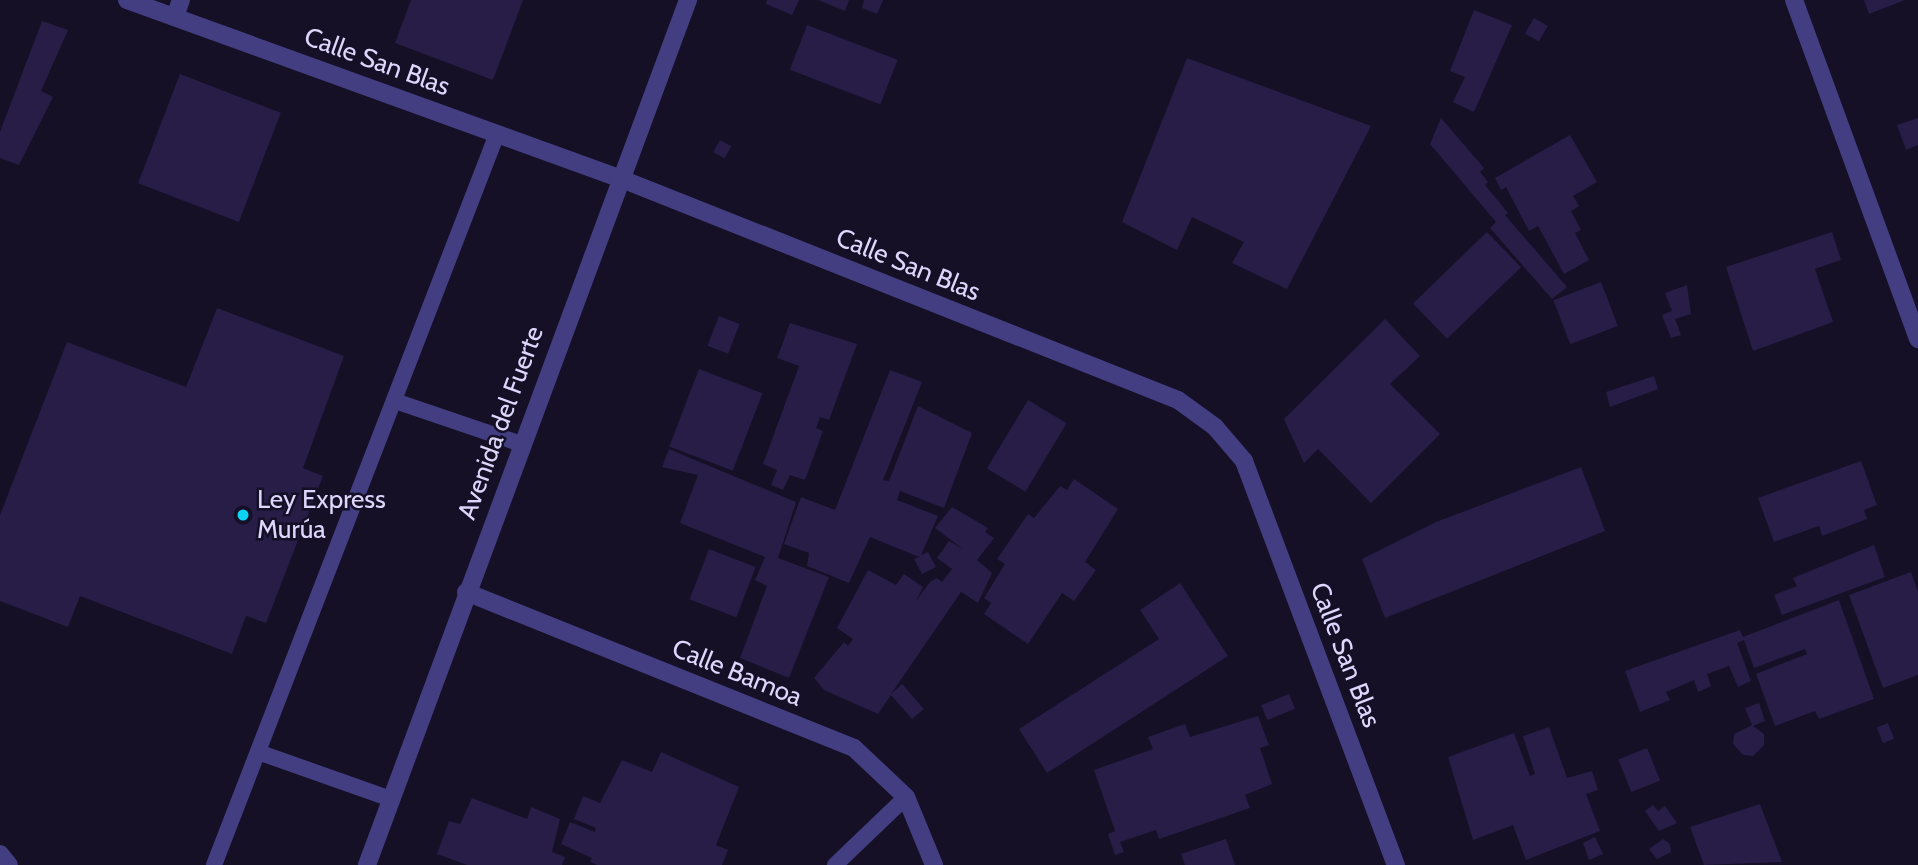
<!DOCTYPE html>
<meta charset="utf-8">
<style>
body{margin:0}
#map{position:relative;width:1918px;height:865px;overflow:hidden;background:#151026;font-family:Cabin,sans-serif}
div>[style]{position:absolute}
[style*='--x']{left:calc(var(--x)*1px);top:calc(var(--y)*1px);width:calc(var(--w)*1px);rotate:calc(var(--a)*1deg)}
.building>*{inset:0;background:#271d46;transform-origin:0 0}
.service>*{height:16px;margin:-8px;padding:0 8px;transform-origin:8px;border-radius:8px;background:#433e82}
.minor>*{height:18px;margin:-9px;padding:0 9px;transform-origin:9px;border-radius:9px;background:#433e82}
.tertiary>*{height:18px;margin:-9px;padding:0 9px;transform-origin:9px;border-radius:9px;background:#433e82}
.dots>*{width:19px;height:19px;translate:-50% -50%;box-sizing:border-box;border:4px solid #151026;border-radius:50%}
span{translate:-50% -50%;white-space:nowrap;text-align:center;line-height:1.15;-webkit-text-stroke:5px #151026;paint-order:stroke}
.street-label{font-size:26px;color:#ddd7fd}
.poi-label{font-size:26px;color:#ddd7fd}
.left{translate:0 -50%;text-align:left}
</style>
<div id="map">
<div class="building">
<div style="clip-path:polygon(411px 0,523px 0,493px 80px,395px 43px)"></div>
<div style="clip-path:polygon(767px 0,799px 0,792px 15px,766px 4px)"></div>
<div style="clip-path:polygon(818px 0,849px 0,845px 11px)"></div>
<div style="clip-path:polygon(864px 0,883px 0,877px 14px,862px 8px)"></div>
<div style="clip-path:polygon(1864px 0,1905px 0,1869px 14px)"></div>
<div style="clip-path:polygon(1474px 10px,1512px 25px,1474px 112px,1453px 102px,1465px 77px,1450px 71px)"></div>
<div style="left:1534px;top:18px;width:16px;height:18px;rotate:30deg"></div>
<div style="clip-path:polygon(42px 21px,68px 30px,41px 91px,53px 97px,19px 165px,0 158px,0 132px)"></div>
<div style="left:807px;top:25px;width:97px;height:48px;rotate:21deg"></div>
<div style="clip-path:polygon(1187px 58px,1371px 126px,1287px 289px,1232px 263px,1244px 242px,1192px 217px,1177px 250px,1122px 222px)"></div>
<div style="left:180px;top:74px;width:108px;height:117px;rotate:21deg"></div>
<div style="clip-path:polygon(1441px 118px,1484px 168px,1480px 172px,1488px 182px,1485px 185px,1508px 213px,1505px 215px,1567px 287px,1552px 299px,1490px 228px,1496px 222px,1430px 144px)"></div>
<div style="clip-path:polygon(1918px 118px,1918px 145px,1906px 150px,1897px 125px)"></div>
<div style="clip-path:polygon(1570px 135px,1597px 182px,1573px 196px,1579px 206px,1571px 211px,1581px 230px,1575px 233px,1589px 260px,1564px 274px,1538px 226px,1529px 231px,1506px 187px,1501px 190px,1495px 178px)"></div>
<div style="left:720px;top:140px;width:13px;height:14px;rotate:29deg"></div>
<div style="left:1487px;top:232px;width:49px;height:103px;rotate:46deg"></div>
<div style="clip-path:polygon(1832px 232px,1841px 260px,1815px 269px,1833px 322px,1753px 351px,1726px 267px)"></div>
<div style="left:1601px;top:282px;width:47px;height:51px;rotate:69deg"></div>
<div style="clip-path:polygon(1687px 285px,1691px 314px,1675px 319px,1681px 335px,1671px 338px,1662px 315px,1672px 311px,1665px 293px)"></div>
<div style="clip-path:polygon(217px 308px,344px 356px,303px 468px,323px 476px,266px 623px,246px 616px,232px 654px,80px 596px,68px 627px,0 601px,0 515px,67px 342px,186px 387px)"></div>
<div style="left:719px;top:316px;width:22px;height:32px;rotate:21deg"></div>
<div style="clip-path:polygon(1385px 319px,1420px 356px,1390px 384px,1440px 434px,1371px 503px,1318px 449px,1304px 463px,1284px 419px)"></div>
<div style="clip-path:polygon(790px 323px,857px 344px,829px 420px,820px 417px,816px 428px,823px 431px,805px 480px,790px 475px,783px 490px,771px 485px,777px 470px,763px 464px,799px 366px,777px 358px)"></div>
<div style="left:699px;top:369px;width:68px;height:83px;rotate:21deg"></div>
<div style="clip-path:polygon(890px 370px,922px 382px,883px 480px,889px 481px,918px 406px,972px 433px,944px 508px,900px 491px,897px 500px,938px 516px,921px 555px,928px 552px,936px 567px,922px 574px,914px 559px,919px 557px,870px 537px,849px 583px,807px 566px,809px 553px,784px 544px,801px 497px,835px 510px)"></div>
<div style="clip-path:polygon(1654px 376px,1658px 389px,1610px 407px,1606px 392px)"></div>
<div style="left:1028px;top:400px;width:45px;height:80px;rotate:31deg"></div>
<div style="clip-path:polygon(669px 449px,796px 502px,778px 558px,829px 577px,789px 678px,740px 658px,767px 586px,755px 580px,765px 557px,680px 523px,698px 475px,662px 467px)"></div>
<div style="clip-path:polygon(1861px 461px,1877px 505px,1864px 510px,1867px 519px,1822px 536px,1819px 526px,1774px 542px,1758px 498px)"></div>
<div style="clip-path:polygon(1581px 467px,1605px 531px,1385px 618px,1362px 559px,1436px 522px)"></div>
<div style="clip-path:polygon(1074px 479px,1118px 509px,1085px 562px,1096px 570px,1074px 601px,1062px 593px,1028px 644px,984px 614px,991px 603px,984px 598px,1005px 564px,997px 559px,1028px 514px,1034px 518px,1060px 486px,1067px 490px)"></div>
<div style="clip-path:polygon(952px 507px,988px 528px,985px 532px,994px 538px,977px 560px,992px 573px,978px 603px,961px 592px,891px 694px,902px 684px,924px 709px,912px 719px,891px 695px,878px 714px,824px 690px,814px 678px,844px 642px,848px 646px,853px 639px,837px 628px,868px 570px,896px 585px,904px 574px,923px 587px,916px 601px,930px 582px,937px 578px,942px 582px,952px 569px,937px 558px,949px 541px,963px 549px,935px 528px)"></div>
<div style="clip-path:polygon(1874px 545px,1885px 577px,1782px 615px,1774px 595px,1797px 586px,1793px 578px)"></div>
<div style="left:709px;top:549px;width:50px;height:54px;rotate:21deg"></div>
<div style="clip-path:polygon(1911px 572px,1918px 592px,1918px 675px,1883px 688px,1849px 595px)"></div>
<div style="clip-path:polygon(1180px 583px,1228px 656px,1047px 773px,1019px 729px,1159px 639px,1140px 610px)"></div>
<div style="clip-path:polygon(1839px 600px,1874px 699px,1819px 719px,1815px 711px,1775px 726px,1756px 674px,1807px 654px,1805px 649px,1754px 668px,1744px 640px,1737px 643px,1751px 681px,1738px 687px,1729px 666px,1707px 674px,1711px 686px,1698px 692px,1694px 680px,1666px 692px,1670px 700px,1640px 712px,1625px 671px,1740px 630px,1743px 637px)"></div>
<div style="left:1289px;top:694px;width:16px;height:30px;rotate:68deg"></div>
<div style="clip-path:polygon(1759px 703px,1765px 721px,1753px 726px,1764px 734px,1764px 745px,1753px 756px,1743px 755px,1733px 744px,1734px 734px,1752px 725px,1745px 708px)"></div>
<div style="clip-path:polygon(1258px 716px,1269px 745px,1260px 748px,1272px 784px,1245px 795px,1250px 808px,1159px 839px,1156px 830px,1120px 842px,1124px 852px,1115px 855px,1108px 834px,1115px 831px,1094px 770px,1153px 749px,1148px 737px,1185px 724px,1190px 737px)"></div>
<div style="left:1888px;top:723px;width:17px;height:12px;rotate:69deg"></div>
<div style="clip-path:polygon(1549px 727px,1567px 778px,1592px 771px,1598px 790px,1586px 794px,1600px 831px,1526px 860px,1513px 825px,1473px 840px,1448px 757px,1514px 733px,1530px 776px,1535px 774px,1523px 736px)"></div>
<div style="left:1647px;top:748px;width:35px;height:31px;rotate:68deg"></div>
<div style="clip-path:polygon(661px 752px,739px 787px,716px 845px,728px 850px,722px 865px,597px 865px,590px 862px,592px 858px,561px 844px,570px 822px,595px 832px,596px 828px,574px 819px,583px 796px,600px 803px,622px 760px,652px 772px)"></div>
<div style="clip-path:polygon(472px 798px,527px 819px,531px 807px,560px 819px,552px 852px,565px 857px,562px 865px,467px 865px,437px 854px,449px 821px,460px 824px)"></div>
<div style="clip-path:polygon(1760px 804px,1782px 862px,1704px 865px,1690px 827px)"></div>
<div style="clip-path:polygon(1653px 805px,1658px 811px,1665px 806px,1677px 823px,1659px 831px,1645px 811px)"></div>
<div style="clip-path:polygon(1595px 837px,1603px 854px,1589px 860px,1583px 843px)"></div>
<div style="clip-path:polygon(1226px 839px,1235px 865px,1185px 865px,1181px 854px)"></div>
<div style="clip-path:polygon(1663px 839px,1670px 844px,1671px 852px,1657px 859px,1649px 849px)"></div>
</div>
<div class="service">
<div style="--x:395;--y:401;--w:133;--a:18.8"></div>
<div style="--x:258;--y:752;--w:141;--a:19.5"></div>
<div style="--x:214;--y:865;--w:784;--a:-68.84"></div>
<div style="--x:835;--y:865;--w:98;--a:-43.8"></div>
</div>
<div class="minor">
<div style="--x:127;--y:0;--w:523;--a:19.89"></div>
<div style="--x:619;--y:178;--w:601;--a:21.66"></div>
<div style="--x:1178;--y:400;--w:46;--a:36.1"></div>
<div style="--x:1215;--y:427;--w:45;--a:49.5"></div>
<div style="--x:1244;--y:461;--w:432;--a:69.4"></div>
<div style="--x:1794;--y:0;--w:361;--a:69.9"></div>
<div style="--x:175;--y:17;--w:18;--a:-71"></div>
<div style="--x:466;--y:592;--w:418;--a:21.9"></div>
<div style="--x:854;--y:748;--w:71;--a:43.3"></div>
<div style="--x:906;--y:797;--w:74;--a:67.6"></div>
</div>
<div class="tertiary">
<div style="--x:0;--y:854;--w:14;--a:51"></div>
<div style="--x:367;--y:865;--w:923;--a:-69.64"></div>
</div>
<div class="dots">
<div style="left:243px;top:515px;background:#0cd2f4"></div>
</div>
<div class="street-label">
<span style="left:377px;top:62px;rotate:20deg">Calle San Blas</span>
<span style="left:908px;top:265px;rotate:22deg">Calle San Blas</span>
<span style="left:501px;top:423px;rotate:-70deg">Avenida del Fuerte</span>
<span style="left:1345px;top:655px;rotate:69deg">Calle San Blas</span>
<span style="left:737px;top:673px;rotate:22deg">Calle Bamoa</span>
</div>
<div class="poi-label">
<span class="left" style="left:257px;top:515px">Ley Express<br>Murúa</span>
</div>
</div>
